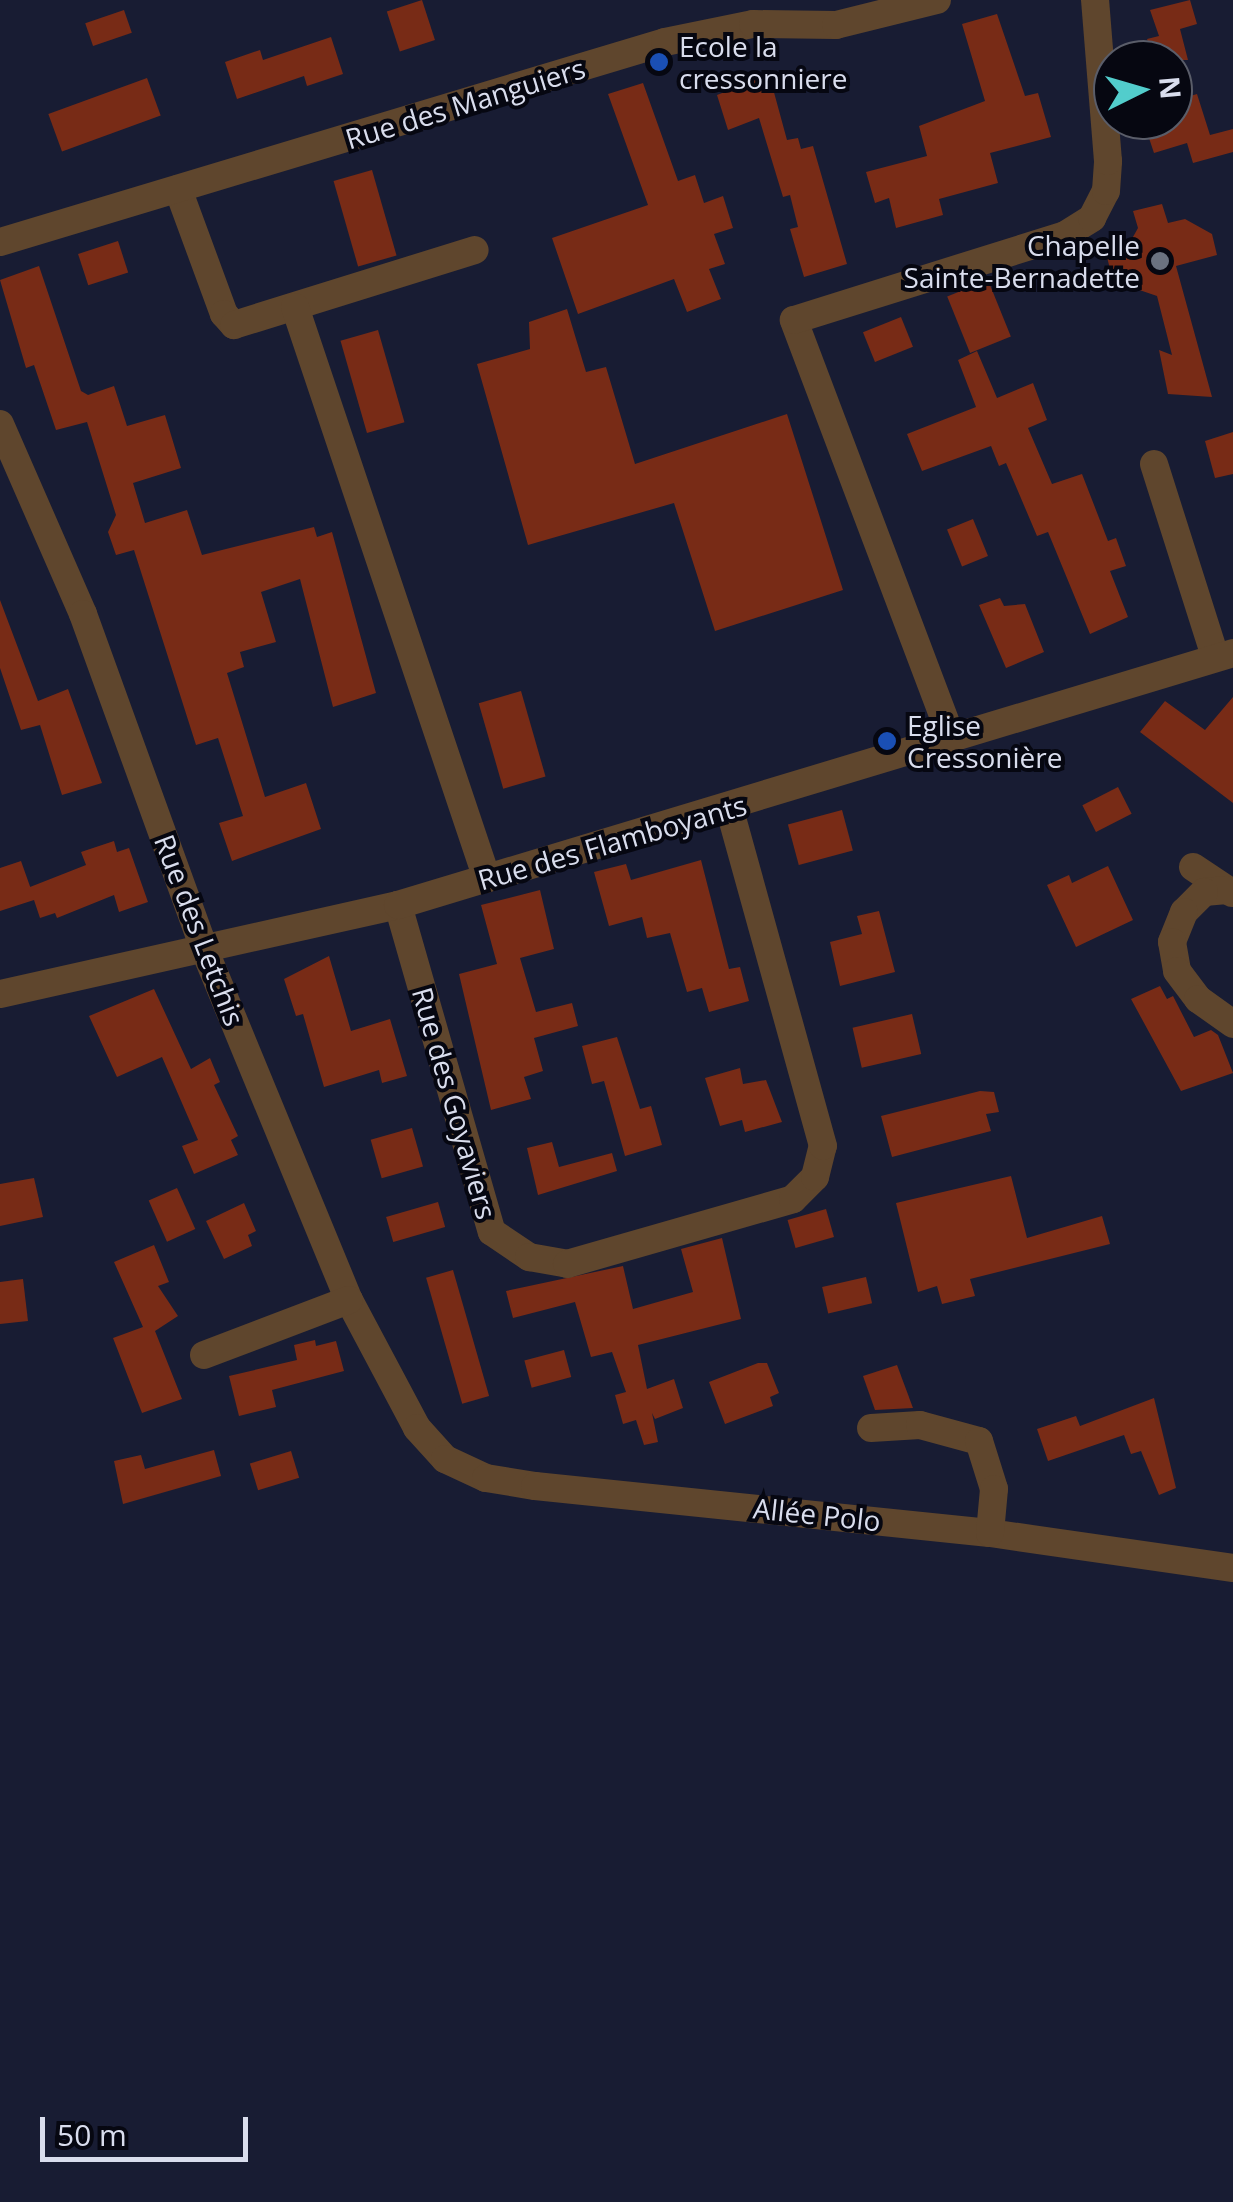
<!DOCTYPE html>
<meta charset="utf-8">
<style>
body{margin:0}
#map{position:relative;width:1233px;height:2202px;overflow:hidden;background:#181c33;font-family:"Open Sans",sans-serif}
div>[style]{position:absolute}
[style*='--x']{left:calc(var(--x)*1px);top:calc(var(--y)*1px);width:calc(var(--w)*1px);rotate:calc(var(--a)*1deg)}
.building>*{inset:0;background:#782b16;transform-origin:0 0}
.minor>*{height:28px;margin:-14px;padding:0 14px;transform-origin:14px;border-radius:14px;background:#5f462d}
.dots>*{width:28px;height:28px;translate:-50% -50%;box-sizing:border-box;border:5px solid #060711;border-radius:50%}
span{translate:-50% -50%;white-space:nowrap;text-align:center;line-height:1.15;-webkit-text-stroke:8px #060711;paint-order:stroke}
.poi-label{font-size:28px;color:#d9dded}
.left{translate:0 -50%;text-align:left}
.right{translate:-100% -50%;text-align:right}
.street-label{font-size:28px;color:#d9dded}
.north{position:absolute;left:1093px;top:40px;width:100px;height:100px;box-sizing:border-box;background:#060711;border:2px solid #5a5d69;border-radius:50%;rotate:85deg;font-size:28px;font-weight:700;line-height:40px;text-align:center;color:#d9dded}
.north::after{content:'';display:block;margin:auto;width:35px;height:45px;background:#52cdcc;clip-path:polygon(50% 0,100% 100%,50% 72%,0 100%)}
.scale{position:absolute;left:40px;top:2117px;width:208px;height:45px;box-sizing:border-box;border:5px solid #d9dded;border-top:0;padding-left:12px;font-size:30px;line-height:35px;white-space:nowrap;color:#d9dded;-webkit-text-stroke:8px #060711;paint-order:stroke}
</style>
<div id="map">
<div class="building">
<div style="left:422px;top:0;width:42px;height:37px;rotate:72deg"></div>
<div style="clip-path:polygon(1190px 0,1197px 24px,1180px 29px,1188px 60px,1155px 60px,1147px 39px,1159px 36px,1150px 10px)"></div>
<div style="left:124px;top:10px;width:24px;height:41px;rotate:71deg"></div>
<div style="clip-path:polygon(997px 14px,1025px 96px,1038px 93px,1051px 137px,990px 153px,998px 183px,939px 199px,943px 215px,896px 228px,889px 198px,875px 203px,866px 172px,927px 156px,919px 126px,985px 101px,962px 24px)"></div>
<div style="clip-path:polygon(331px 37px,343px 74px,307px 86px,304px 76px,237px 99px,225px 62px,260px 50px,263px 60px)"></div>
<div style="clip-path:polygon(763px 77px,766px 87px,772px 85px,787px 140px,798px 138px,801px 149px,813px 146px,847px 264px,804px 277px,790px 229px,798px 227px,790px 195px,783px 197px,759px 118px,728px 130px,717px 95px)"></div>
<div style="left:147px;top:78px;width:40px;height:105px;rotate:70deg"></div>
<div style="clip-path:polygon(643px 83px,678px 181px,695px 175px,704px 203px,723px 196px,733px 228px,714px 234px,725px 264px,709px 269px,721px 299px,687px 312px,674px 279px,578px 314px,552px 238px,648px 205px,608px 94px)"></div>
<div style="clip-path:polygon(1197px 94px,1210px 135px,1233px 129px,1233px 152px,1193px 163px,1187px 143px,1154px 153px,1143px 120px,1173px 120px,1173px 101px)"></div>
<div style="left:372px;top:170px;width:89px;height:40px;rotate:74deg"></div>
<div style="clip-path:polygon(1162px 204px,1168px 223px,1185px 219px,1212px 234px,1217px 255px,1176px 266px,1212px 397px,1168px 394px,1159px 350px,1172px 355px,1157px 296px,1113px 281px,1107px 257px,1124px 253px,1138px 228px,1133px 211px)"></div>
<div style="left:118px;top:241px;width:33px;height:42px;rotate:72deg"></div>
<div style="clip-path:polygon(39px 266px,81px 391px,88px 395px,114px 386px,127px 426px,165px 415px,181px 468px,133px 483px,145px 523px,187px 510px,202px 555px,314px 527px,317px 537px,332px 532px,376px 693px,333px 707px,300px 579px,261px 592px,276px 642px,240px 652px,244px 667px,227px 673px,265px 797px,306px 783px,321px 829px,232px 861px,219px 823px,243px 816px,218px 738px,196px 745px,134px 550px,116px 555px,108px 532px,116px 515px,87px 422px,56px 430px,34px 365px,26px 368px,0 280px)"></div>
<div style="left:988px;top:280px;width:61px;height:44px;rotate:68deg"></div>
<div style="clip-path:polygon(567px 309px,586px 372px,606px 367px,635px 464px,787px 414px,843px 590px,715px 631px,674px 503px,528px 545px,477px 364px,530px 349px,529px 322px)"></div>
<div style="left:901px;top:317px;width:32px;height:41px;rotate:68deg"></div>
<div style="left:378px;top:330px;width:96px;height:39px;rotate:74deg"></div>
<div style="clip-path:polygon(977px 351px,997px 398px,1033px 383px,1047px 420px,1028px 428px,1052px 484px,1082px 474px,1108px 541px,1116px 538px,1126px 566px,1110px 571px,1128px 617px,1090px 634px,1048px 532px,1037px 536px,1006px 463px,999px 466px,991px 446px,922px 471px,907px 434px,976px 407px,958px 360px)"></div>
<div style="clip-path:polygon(1233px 432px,1233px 474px,1215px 478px,1205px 441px)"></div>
<div style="left:973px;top:519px;width:40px;height:28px;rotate:68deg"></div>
<div style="clip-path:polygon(1000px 598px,1004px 606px,1025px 604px,1044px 652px,1006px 668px,979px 605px)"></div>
<div style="clip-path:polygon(0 600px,38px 701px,68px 689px,102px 783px,62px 795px,40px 725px,21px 730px,0 668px)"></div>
<div style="left:521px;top:691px;width:89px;height:44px;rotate:74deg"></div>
<div style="clip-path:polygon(1233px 697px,1233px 803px,1140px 732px,1165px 701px,1205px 730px)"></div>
<div style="left:1118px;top:787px;width:30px;height:40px;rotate:63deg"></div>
<div style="left:842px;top:810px;width:42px;height:56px;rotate:75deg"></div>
<div style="clip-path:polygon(114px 841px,117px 852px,129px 848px,148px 902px,119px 912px,114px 895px,57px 918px,55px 913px,40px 918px,34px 900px,0 911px,0 868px,21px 861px,32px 892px,30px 887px,86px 865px,81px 852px)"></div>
<div style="clip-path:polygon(701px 860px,729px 969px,740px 967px,749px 1001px,709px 1012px,702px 988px,687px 992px,670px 933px,647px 938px,642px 917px,609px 926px,594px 872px,626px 864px,631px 880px)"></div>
<div style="clip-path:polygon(1108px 866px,1133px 920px,1076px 947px,1047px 885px,1069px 875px,1072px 883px)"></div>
<div style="clip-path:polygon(540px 890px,554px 949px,520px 958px,536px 1012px,572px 1003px,578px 1026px,534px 1038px,543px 1071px,524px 1077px,531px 1099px,491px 1110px,459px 974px,497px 964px,481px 905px)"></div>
<div style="clip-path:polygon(879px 911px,895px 972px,840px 986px,830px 942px,862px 934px,857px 916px)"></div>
<div style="clip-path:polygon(329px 956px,351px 1031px,390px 1019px,407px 1076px,382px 1083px,379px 1070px,324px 1087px,303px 1014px,296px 1016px,284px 979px)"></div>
<div style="clip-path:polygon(1160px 986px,1167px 999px,1173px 996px,1194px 1037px,1211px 1030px,1218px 1035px,1233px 1073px,1181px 1091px,1131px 999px)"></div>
<div style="clip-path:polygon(154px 989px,191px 1069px,210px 1058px,220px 1082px,214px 1085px,238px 1136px,231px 1140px,238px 1155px,194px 1174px,182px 1146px,198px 1140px,162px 1057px,117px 1077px,89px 1016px)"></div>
<div style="left:912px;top:1014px;width:41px;height:61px;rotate:77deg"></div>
<div style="clip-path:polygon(617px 1037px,640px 1109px,651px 1106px,662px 1145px,625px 1156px,604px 1081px,592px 1084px,582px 1046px)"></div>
<div style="clip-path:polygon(740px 1068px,743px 1084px,766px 1080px,782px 1122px,745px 1132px,742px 1120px,720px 1126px,705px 1078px)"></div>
<div style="clip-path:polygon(980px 1091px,994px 1092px,999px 1112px,986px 1114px,991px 1131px,892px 1157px,881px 1116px)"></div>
<div style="left:412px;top:1128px;width:40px;height:43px;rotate:74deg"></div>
<div style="clip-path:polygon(552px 1142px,559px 1167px,612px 1153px,617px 1171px,538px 1195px,527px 1148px)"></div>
<div style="clip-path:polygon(1011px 1176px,1027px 1238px,1102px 1216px,1110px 1244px,970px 1279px,975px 1296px,942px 1304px,937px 1286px,918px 1292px,896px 1203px)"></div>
<div style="clip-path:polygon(34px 1178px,43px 1217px,0 1226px,0 1184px)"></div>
<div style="left:177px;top:1188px;width:45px;height:31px;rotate:66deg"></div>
<div style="left:438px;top:1202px;width:26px;height:54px;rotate:74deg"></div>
<div style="clip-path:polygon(244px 1203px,256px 1231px,248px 1235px,252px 1246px,224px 1259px,206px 1221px)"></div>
<div style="left:826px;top:1209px;width:29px;height:40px;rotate:74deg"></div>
<div style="clip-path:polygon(722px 1238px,741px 1319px,638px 1345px,647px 1389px,674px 1379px,683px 1408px,655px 1419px,652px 1413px,658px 1442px,644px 1445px,636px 1420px,623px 1424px,615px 1395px,626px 1392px,612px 1352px,591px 1357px,575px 1302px,513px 1318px,506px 1291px,623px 1266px,633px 1309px,693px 1292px,681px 1249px)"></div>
<div style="clip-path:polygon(154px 1245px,169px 1282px,158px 1286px,178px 1316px,155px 1331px,182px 1399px,142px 1413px,113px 1338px,143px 1327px,114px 1262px)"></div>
<div style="left:453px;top:1270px;width:131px;height:28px;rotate:74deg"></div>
<div style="left:866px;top:1277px;width:27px;height:45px;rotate:77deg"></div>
<div style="clip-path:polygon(23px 1279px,28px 1321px,0 1324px,0 1282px)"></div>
<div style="clip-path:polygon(315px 1340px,316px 1346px,336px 1341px,344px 1371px,272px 1390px,276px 1407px,239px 1416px,229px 1376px,297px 1360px,294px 1345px)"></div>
<div style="left:564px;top:1350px;width:28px;height:41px;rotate:75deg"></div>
<div style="clip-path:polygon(758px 1363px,767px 1363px,779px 1393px,770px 1397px,773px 1406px,725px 1424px,709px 1382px)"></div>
<div style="clip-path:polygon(897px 1365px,913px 1408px,875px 1410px,863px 1376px)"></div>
<div style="clip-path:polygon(1154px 1398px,1176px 1488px,1159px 1495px,1141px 1451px,1131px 1454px,1124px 1435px,1048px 1461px,1037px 1429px,1076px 1416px,1080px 1426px)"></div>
<div style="clip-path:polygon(214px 1450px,221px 1476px,123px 1504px,114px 1461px,141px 1455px,145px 1469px)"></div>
<div style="left:291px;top:1451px;width:28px;height:43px;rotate:73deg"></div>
</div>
<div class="minor">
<div style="--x:178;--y:189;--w:133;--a:69.8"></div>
<div style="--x:224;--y:314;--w:15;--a:48"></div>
<div style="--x:234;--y:325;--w:252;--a:-17.3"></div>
<div style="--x:0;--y:242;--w:694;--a:-16.74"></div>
<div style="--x:665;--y:42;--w:90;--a:-11.6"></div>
<div style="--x:753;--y:24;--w:83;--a:0.7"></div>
<div style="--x:836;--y:25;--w:104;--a:-13.9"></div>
<div style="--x:295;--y:307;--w:603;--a:71.44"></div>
<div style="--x:0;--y:424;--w:207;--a:66.4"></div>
<div style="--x:83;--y:614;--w:358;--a:70.1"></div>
<div style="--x:205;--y:951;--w:378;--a:67.6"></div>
<div style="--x:349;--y:1300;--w:145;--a:62"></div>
<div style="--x:417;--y:1428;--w:42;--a:47.9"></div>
<div style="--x:445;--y:1459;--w:45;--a:24.9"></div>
<div style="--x:486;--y:1478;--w:50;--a:9.3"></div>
<div style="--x:535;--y:1486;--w:457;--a:5.9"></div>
<div style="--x:990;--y:1533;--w:246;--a:8.2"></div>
<div style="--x:1154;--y:464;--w:201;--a:72.4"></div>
<div style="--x:952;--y:739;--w:448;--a:-110.7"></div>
<div style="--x:794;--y:320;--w:284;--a:-17.4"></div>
<div style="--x:1065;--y:235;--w:32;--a:-32"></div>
<div style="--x:1092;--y:218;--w:30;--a:-63"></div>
<div style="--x:1106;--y:191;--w:30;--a:-86"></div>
<div style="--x:1108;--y:161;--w:162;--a:-94.6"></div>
<div style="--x:1193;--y:867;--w:47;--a:33.7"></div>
<div style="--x:1227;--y:890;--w:23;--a:175"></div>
<div style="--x:1204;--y:892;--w:28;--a:135"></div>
<div style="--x:1184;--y:912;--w:32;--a:112"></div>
<div style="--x:1172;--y:942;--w:29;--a:80"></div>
<div style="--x:1177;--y:971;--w:35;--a:53"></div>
<div style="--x:1198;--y:999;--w:43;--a:35.5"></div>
<div style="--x:398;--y:905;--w:340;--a:74"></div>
<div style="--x:492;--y:1232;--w:45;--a:34"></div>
<div style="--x:529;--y:1257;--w:39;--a:10"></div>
<div style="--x:567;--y:1264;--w:235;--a:-16"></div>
<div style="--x:793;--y:1199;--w:31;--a:-45"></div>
<div style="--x:815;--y:1177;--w:32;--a:-76"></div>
<div style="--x:823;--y:1146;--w:351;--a:-105.5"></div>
<div style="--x:0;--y:994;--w:408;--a:-12.6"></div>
<div style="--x:398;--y:905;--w:872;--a:-16.79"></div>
<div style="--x:204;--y:1355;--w:155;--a:-20.8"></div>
<div style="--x:871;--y:1428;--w:49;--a:-3.5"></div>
<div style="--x:920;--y:1425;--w:61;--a:15.2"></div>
<div style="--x:979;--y:1441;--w:50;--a:72.6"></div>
<div style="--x:994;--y:1489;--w:44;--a:95.2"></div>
</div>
<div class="dots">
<div style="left:659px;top:62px;background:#1a4fb4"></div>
<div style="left:1160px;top:261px;background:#6b7280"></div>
<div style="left:887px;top:741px;background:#1a4fb4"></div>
</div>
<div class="poi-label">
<span class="left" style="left:679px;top:62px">Ecole la<br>cressonniere</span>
<span class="right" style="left:1140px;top:261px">Chapelle<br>Sainte-Bernadette</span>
<span class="left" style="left:907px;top:741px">Eglise<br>Cressonière</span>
</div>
<div class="street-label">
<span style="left:465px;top:103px;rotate:-17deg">Rue des Manguiers</span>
<span style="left:612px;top:842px;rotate:-16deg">Rue des Flamboyants</span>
<span style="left:200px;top:930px;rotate:69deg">Rue des Letchis</span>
<span style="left:455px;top:1103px;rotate:74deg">Rue des Goyaviers</span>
<span style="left:817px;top:1514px;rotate:6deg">Allée Polo</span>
</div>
<div class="north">N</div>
<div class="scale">50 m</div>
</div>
